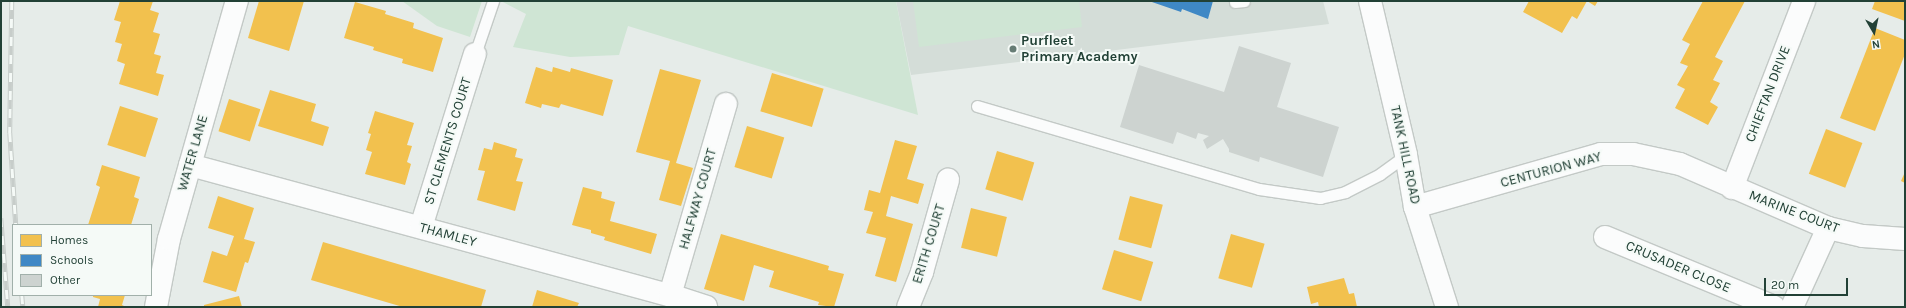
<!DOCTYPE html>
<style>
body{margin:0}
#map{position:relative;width:1906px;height:308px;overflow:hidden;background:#e6ece9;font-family:Karla,sans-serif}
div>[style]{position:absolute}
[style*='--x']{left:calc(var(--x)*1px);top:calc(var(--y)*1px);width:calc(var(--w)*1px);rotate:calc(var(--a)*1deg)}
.built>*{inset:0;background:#d4ddd8}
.green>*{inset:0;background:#cfe5d4}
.homes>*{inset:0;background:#f2c14e;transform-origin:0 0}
.schools>*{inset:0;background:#3f88c5}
.building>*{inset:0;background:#cdd3d0}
.roads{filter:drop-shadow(1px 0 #c3c9c6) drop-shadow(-1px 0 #c3c9c6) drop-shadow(0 1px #c3c9c6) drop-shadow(0 -1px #c3c9c6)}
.service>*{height:11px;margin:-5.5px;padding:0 5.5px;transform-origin:5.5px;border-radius:5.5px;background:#fbfcfc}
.minor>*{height:22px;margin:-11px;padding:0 11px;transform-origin:11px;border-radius:11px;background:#fbfcfc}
.tertiary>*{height:22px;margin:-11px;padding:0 11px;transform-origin:11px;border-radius:11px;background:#fbfcfc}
.rail>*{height:4.5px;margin-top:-2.25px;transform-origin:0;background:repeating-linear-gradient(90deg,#f5faf7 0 9px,#c7cdca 0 18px);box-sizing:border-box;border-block:1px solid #c7cdca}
.dots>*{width:11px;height:11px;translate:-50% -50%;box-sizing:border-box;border:2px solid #f5faf7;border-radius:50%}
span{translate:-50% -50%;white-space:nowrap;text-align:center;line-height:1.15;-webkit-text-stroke:4px #f5faf7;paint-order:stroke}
.poi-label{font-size:14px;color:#224136;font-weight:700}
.left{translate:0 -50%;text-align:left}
.street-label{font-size:14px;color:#224136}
.frame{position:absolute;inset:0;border:2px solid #224136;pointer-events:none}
.legend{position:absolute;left:12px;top:224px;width:140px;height:72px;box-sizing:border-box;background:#f5faf7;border:1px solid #a1b0aa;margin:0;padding:5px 7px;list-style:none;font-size:12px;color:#224136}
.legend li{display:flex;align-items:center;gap:8px;height:20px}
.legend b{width:20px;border:1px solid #a1b0aa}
.north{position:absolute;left:1854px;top:12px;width:40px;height:40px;-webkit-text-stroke:3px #f5faf7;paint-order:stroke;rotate:171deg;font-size:11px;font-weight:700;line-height:16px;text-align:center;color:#224136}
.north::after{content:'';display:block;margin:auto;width:14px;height:18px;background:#224136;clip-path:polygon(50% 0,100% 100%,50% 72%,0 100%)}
.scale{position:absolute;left:1764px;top:278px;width:84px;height:18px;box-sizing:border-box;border:2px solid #224136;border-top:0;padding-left:5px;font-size:12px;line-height:14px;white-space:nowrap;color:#224136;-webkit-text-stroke:3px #f5faf7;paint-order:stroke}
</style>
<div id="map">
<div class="built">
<div style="clip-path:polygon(896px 1px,1323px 1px,1329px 24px,911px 75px)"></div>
</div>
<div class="green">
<div style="clip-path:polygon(402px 1px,482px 1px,470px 37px,437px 26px)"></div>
<div style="clip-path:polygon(501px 1px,896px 1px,918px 115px,628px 26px,619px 55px,570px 57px,513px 47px,526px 14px)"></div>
<div style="clip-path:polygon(913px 1px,1079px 1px,1082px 27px,919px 47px)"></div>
</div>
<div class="homes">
<div style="clip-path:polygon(120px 1px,153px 1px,150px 10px,159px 13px,153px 32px,160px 34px,154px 54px,161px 56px,156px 73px,164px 75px,158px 96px,119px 84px,125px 64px,117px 61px,122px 44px,115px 42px,121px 22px,114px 20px)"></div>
<div style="clip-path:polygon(259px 1px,304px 1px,289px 51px,248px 38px)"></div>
<div style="clip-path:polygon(1529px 1px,1598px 1px,1595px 6px,1587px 1px,1577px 19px,1572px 16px,1562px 33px,1523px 12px)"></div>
<div style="clip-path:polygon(1703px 1px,1745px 1px,1715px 57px,1723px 61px,1713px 80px,1720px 83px,1710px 102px,1718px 107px,1708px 125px,1675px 108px,1685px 89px,1677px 85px,1688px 66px,1680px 63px,1690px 44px,1682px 40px)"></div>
<div style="clip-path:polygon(1875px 1px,1905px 1px,1905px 21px,1872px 9px)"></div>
<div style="clip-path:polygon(355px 2px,386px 11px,385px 14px,414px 23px,413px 28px,443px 38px,433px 72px,402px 63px,403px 59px,373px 50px,374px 47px,344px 38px)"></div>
<div style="clip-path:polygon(1875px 28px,1905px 40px,1905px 54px,1875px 131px,1840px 118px)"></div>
<div style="clip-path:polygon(536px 67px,552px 72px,553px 67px,570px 72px,571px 68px,613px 80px,603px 116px,561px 104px,559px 108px,542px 104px,541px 108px,525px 103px)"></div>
<div style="clip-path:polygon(660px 69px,701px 80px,676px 163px,693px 168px,681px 206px,659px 200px,670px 161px,636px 152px)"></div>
<div style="left:772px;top:73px;width:54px;height:40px;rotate:17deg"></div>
<div style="clip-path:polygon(270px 90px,316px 104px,311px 121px,329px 127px,323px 146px,258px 126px)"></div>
<div style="left:229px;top:99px;width:33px;height:34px;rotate:18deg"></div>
<div style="left:120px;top:106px;width:40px;height:41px;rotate:18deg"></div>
<div style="clip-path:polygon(375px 111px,414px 123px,407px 145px,412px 146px,407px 162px,411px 164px,405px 185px,365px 174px,372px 152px,366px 150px,371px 134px,368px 133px)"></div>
<div style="left:747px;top:126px;width:39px;height:43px;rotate:17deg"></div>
<div style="left:1826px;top:129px;width:39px;height:48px;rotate:21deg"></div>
<div style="clip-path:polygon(895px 140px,917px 146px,907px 179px,924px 184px,918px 204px,891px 196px,886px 216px,913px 224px,896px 282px,875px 276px,886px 238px,866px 233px,873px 212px,864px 210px,869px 190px,880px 193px)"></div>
<div style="clip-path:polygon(494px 142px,517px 149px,515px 157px,523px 159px,516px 181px,523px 182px,515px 211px,477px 200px,485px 171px,478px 170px,484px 148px,492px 150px)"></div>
<div style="left:997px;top:151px;width:39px;height:40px;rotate:17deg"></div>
<div style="clip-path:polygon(102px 165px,140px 177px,134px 197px,139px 199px,131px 225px,88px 225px,100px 187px,96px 185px)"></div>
<div style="clip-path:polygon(1905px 172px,1905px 183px,1901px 181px)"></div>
<div style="clip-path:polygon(583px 187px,602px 192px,601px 198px,615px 202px,610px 221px,657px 234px,651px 254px,604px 240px,605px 237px,591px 233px,591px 230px,572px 225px)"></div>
<div style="clip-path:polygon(218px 196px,254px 208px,244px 239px,255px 242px,248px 263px,245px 262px,236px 292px,203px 282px,212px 251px,227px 256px,234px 236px,208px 228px)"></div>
<div style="left:1130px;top:196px;width:34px;height:45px;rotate:15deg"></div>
<div style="left:971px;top:208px;width:37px;height:41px;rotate:14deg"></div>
<div style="clip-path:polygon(721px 234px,829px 266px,828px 270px,844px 274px,834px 307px,818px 305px,819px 302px,769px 287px,774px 271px,754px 265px,744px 301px,704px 289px)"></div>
<div style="left:1231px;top:234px;width:35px;height:46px;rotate:16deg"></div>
<div style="clip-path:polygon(323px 242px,486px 290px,481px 307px,403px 307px,311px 280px)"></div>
<div style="left:1114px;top:250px;width:41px;height:41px;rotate:17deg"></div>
<div style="clip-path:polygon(1344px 278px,1349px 294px,1354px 293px,1357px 307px,1319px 307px,1318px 302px,1311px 304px,1307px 287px)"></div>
<div style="clip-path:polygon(537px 290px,579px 303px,577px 307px,532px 307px)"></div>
<div style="clip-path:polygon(93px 295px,125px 295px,122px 305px,126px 307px,98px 307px,100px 299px,93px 297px)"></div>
<div style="clip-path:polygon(239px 296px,242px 307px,204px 307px,204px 305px)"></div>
</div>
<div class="schools">
<div style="clip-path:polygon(1149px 1px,1213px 1px,1208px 19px,1182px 9px,1181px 12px)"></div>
</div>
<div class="building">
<div style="clip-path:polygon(1239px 46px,1291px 63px,1277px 107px,1339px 127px,1323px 177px,1260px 157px,1259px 162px,1229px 152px,1229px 149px,1223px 139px,1207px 149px,1203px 140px,1209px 136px,1198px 133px,1196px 139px,1177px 132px,1173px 144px,1120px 127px,1139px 65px,1224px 92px)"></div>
</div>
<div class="roads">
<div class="service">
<div style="--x:1235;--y:2;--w:9;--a:-6"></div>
<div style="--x:475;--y:54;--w:56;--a:-71.2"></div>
<div style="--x:977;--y:106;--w:294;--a:16.4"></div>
<div style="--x:1259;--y:189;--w:62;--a:8.4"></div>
<div style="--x:1320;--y:198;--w:26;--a:-13"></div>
<div style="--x:1345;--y:192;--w:39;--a:-27"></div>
<div style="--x:1380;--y:174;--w:32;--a:-36"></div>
</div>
<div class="minor">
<div style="--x:190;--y:165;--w:497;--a:15.2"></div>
<div style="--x:670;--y:295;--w:38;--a:18"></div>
<div style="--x:1732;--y:188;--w:200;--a:-68.9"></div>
<div style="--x:1415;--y:207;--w:193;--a:-15.9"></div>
<div style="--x:1601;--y:154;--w:32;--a:0"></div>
<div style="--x:1633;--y:154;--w:48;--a:12"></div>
<div style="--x:1680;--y:164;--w:161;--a:23.4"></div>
<div style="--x:1828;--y:228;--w:36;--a:13"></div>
<div style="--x:1863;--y:236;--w:42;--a:4.1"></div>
<div style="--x:421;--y:227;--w:181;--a:-72.7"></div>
<div style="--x:1605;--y:237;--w:183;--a:22.5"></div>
<div style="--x:670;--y:295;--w:199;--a:-73.7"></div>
<div style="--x:156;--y:307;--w:69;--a:-79.2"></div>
<div style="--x:169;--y:239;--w:248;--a:-74.1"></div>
<div style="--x:908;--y:307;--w:38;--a:-68"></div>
<div style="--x:922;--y:272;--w:96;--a:-74.2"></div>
<div style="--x:1792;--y:307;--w:87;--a:-65.5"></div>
</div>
<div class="tertiary">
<div style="--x:1370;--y:1;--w:158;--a:76.8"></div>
<div style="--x:1406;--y:155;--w:53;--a:80.2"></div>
<div style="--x:1415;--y:207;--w:105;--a:72.3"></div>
</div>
</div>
<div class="rail">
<div style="--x:12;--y:1;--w:132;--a:90.9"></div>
<div style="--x:10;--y:133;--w:92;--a:86.3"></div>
<div style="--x:1;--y:218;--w:89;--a:85.5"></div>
<div style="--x:22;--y:295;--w:12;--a:85"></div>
</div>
<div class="dots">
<div style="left:1013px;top:49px;background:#677d75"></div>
</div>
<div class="poi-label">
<span class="left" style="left:1021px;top:49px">Purfleet<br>Primary Academy</span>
</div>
<div class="street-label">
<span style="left:1768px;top:94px;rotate:-69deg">CHIEFTAN DRIVE</span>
<span style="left:448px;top:141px;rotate:-73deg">ST CLEMENTS COURT</span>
<span style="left:193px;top:153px;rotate:-74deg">WATER LANE</span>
<span style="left:1405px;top:155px;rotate:78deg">TANK HILL ROAD</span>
<span style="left:1551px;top:170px;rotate:-15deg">CENTURION WAY</span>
<span style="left:698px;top:199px;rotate:-74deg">HALFWAY COURT</span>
<span style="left:1794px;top:212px;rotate:21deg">MARINE COURT</span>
<span style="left:448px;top:235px;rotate:15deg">THAMLEY</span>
<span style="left:929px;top:244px;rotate:-73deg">ERITH COURT</span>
<span style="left:1678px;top:267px;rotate:23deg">CRUSADER CLOSE</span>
</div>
<div class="frame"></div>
<ul class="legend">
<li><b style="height:11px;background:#f2c14e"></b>Homes</li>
<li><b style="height:11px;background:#3f88c5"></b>Schools</li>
<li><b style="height:11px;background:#cdd3d0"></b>Other</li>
</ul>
<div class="north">N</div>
<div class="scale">20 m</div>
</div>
